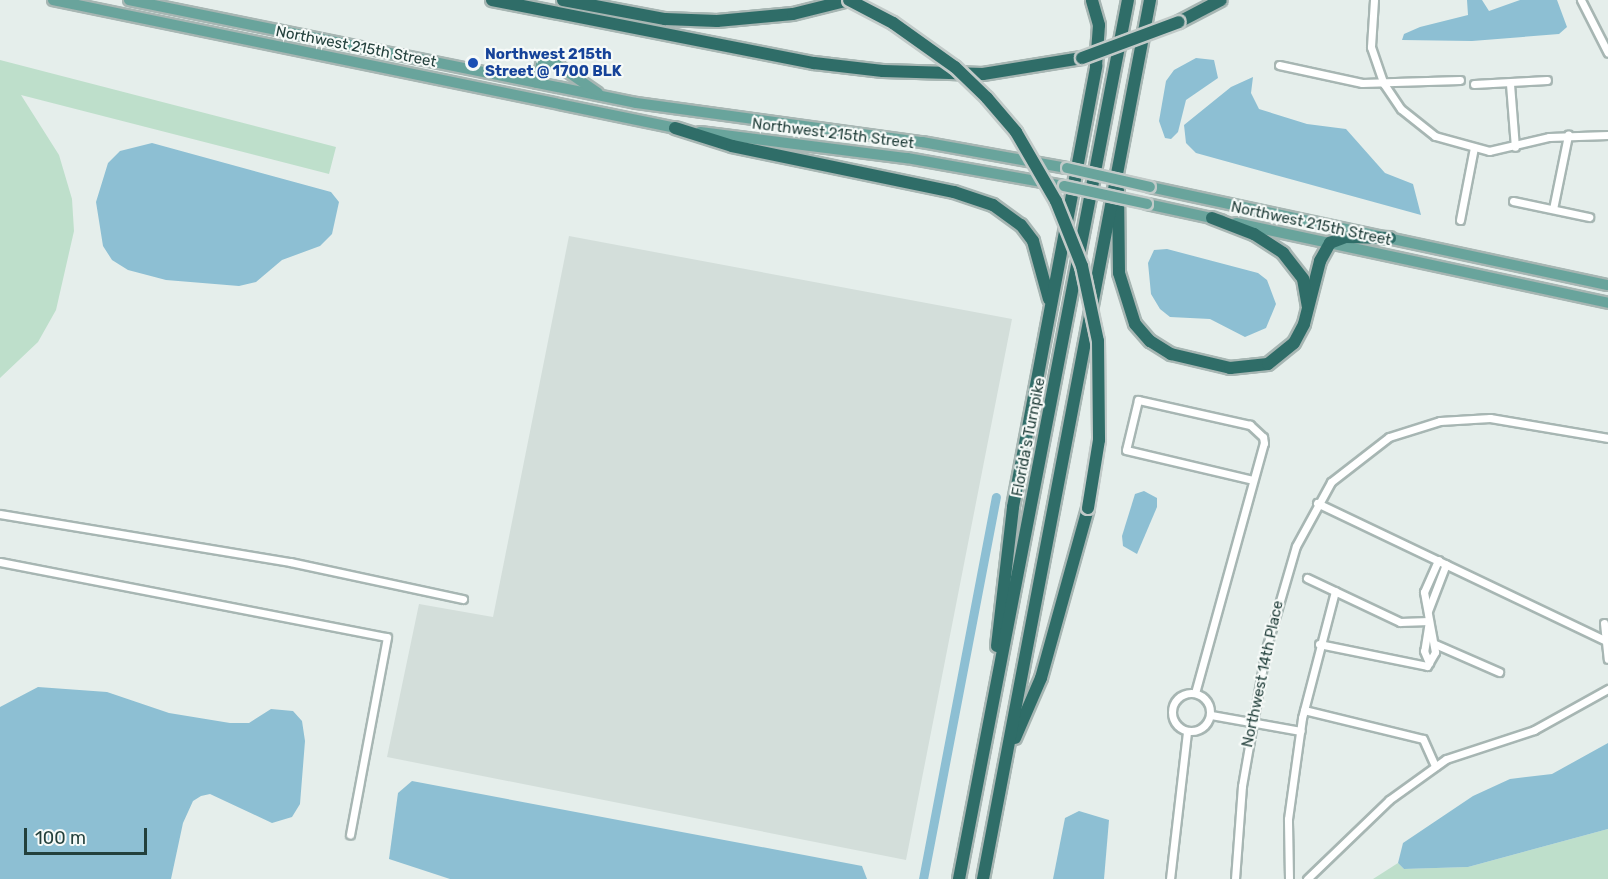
<!DOCTYPE html>
<style>
body{margin:0}
#map{position:relative;width:1608px;height:879px;overflow:hidden;background:#e5eeeb;font-family:Rubik,sans-serif}
div>[style]{position:absolute}
[style*='--x']{left:calc(var(--x)*1px);top:calc(var(--y)*1px);width:calc(var(--w)*1px);rotate:calc(var(--a)*1deg)}
.built>*{inset:0;background:#d3deda}
.green>*{inset:0;background:#bedfcb}
.water>*{inset:0;background:#8dbfd3}
.canal>*{height:9px;margin:-4.5px;padding:0 4.5px;transform-origin:4.5px;border-radius:4.5px;background:#8dbfd3}
.roads{filter:drop-shadow(2px 0 #a7b6b3) drop-shadow(-2px 0 #a7b6b3) drop-shadow(0 2px #a7b6b3) drop-shadow(0 -2px #a7b6b3)}
.minor>*{height:7px;margin:-3.5px;padding:0 3.5px;transform-origin:3.5px;border-radius:3.5px;background:#fff}
.minor>.ring{margin:-3.5px;padding:0;box-sizing:content-box;background:none;border:7px solid #fff;border-radius:50%}
.primary>*{height:10px;margin:-5px;padding:0 5px;transform-origin:5px;border-radius:5px;background:#69a49c}
.motorway>*{height:12px;margin:-6px;padding:0 6px;transform-origin:6px;border-radius:6px;background:#2f6d68}
.bridges{filter:drop-shadow(2px 0 #c1cac8) drop-shadow(-2px 0 #c1cac8) drop-shadow(0 2px #c1cac8) drop-shadow(0 -2px #c1cac8)}
.primary-bridge>*{height:10px;margin:-5px;padding:0 5px;transform-origin:5px;border-radius:5px;background:#69a49c}
.motorway-bridge>*{height:12px;margin:-6px;padding:0 6px;transform-origin:6px;border-radius:6px;background:#2f6d68}
.dots>*{width:16px;height:16px;translate:-50% -50%;box-sizing:border-box;border:3px solid #f6faf8;border-radius:50%}
span{translate:-50% -50%;white-space:nowrap;text-align:center;line-height:1.15;-webkit-text-stroke:4.5px #f6faf8;paint-order:stroke}
.street-label{font-size:15px;color:#23403c}
.transit-label{font-size:15px;color:#164399;font-weight:700}
.left{translate:0 -50%;text-align:left}
.scale{position:absolute;left:24px;top:828px;width:123px;height:27px;box-sizing:border-box;border:3px solid #23403c;border-top:0;padding-left:8px;font-size:18px;line-height:21px;white-space:nowrap;color:#23403c;-webkit-text-stroke:4px #f6faf8;paint-order:stroke}
</style>
<div id="map">
<div class="built">
<div style="clip-path:polygon(569px 236px,1012px 319px,906px 860px,387px 757px,419px 604px,493px 617px)"></div>
</div>
<div class="green">
<div style="clip-path:polygon(0 60px,336px 147px,329px 174px,21px 95px,59px 155px,72px 199px,74px 231px,56px 310px,38px 342px,0 378px)"></div>
<div style="clip-path:polygon(1608px 829px,1608px 879px,1373px 879px,1398px 863px,1404px 869px,1468px 867px)"></div>
</div>
<div class="water">
<div style="clip-path:polygon(1467px 0,1482px 0,1489px 11px,1520px 0,1557px 0,1567px 27px,1559px 34px,1472px 41px,1402px 40px,1404px 34px,1420px 27px,1468px 15px)"></div>
<div style="clip-path:polygon(1196px 58px,1214px 60px,1218px 78px,1186px 100px,1178px 132px,1171px 139px,1165px 138px,1159px 121px,1166px 81px,1174px 70px)"></div>
<div style="clip-path:polygon(1253px 77px,1251px 93px,1259px 109px,1307px 124px,1346px 129px,1385px 173px,1413px 184px,1421px 215px,1196px 153px,1186px 143px,1184px 125px,1231px 87px)"></div>
<div style="clip-path:polygon(152px 143px,331px 192px,339px 202px,332px 234px,320px 246px,282px 260px,256px 282px,239px 286px,166px 280px,128px 270px,112px 260px,103px 246px,96px 202px,108px 163px,120px 151px)"></div>
<div style="clip-path:polygon(1167px 249px,1258px 273px,1267px 280px,1276px 304px,1266px 328px,1245px 337px,1210px 319px,1170px 317px,1160px 309px,1151px 294px,1148px 263px,1154px 250px)"></div>
<div style="clip-path:polygon(1144px 491px,1157px 498px,1157px 507px,1137px 554px,1123px 546px,1122px 536px,1135px 494px)"></div>
<div style="clip-path:polygon(38px 687px,107px 692px,169px 713px,230px 723px,249px 723px,271px 709px,293px 711px,302px 721px,305px 741px,300px 804px,292px 817px,272px 823px,210px 794px,201px 796px,193px 801px,183px 823px,171px 879px,0 879px,0 707px)"></div>
<div style="clip-path:polygon(1608px 743px,1608px 829px,1468px 867px,1404px 869px,1398px 863px,1403px 843px,1473px 796px,1510px 779px,1552px 774px)"></div>
<div style="clip-path:polygon(412px 781px,862px 866px,867px 879px,450px 879px,389px 859px,398px 793px)"></div>
<div style="clip-path:polygon(1079px 811px,1109px 820px,1104px 879px,1053px 879px,1065px 818px)"></div>
</div>
<div class="canal">
<div style="--x:923;--y:879;--w:389;--a:-79.2"></div>
</div>
<div class="roads">
<div class="minor">
<div style="--x:1374;--y:0;--w:47;--a:93.7"></div>
<div style="--x:1371;--y:47;--w:39;--a:71"></div>
<div style="--x:1384;--y:84;--w:30;--a:56"></div>
<div style="--x:1401;--y:109;--w:43;--a:38.5"></div>
<div style="--x:1435;--y:136;--w:56;--a:15.5"></div>
<div style="--x:1489;--y:151;--w:62;--a:-13.1"></div>
<div style="--x:1549;--y:137;--w:59;--a:-1.9"></div>
<div style="--x:1581;--y:0;--w:59;--a:63"></div>
<div style="--x:1279;--y:65;--w:85;--a:12.2"></div>
<div style="--x:1362;--y:83;--w:98;--a:-1.8"></div>
<div style="--x:1474;--y:84;--w:73;--a:-3.1"></div>
<div style="--x:1510;--y:84;--w:63;--a:85.5"></div>
<div style="--x:1513;--y:201;--w:78;--a:11.9"></div>
<div style="--x:1553;--y:209;--w:76;--a:-78.5"></div>
<div style="--x:1460;--y:220;--w:74;--a:-79.1"></div>
<div style="--x:1317;--y:503;--w:320;--a:25.5"></div>
<div style="--x:0;--y:514;--w:294;--a:9.4"></div>
<div style="--x:290;--y:562;--w:177;--a:12.1"></div>
<div style="--x:0;--y:562;--w:394;--a:11"></div>
<div style="--x:387;--y:637;--w:201;--a:100.6"></div>
<div style="--x:1307;--y:578;--w:103;--a:25.3"></div>
<div style="--x:1400;--y:622;--w:29;--a:-2"></div>
<div style="--x:1428;--y:611;--w:50;--a:-69"></div>
<div style="--x:1429;--y:621;--w:30;--a:99"></div>
<div style="--x:1424;--y:651;--w:13;--a:67"></div>
<div style="--x:1604;--y:623;--w:36;--a:84"></div>
<div style="--x:1319;--y:644;--w:110;--a:11.5"></div>
<div style="--x:1427;--y:666;--w:16;--a:-60"></div>
<div style="--x:1435;--y:652;--w:61;--a:-100.4"></div>
<div style="--x:1424;--y:592;--w:35;--a:-66"></div>
<div style="--x:1435;--y:644;--w:70;--a:23.6"></div>
<div class="ring" style="left:1172px;top:693px;width:31px;height:31px"></div>
<div style="--x:1195;--y:693;--w:259;--a:-74.6"></div>
<div style="--x:1264;--y:443;--w:6;--a:-99"></div>
<div style="--x:1263;--y:437;--w:18;--a:-137"></div>
<div style="--x:1250;--y:425;--w:115;--a:-167.4"></div>
<div style="--x:1138;--y:400;--w:51;--a:103.5"></div>
<div style="--x:1126;--y:450;--w:130;--a:13.3"></div>
<div style="--x:1304;--y:710;--w:122;--a:13.7"></div>
<div style="--x:1423;--y:739;--w:30;--a:66"></div>
<div style="--x:1211;--y:715;--w:91;--a:10.1"></div>
<div style="--x:1170;--y:879;--w:149;--a:-83.4"></div>
<div style="--x:1235;--y:879;--w:93;--a:-85.7"></div>
<div style="--x:1242;--y:786;--w:139;--a:-80.1"></div>
<div style="--x:1266;--y:649;--w:107;--a:-73.8"></div>
<div style="--x:1296;--y:546;--w:73;--a:-61.3"></div>
<div style="--x:1331;--y:482;--w:73;--a:-37.8"></div>
<div style="--x:1389;--y:437;--w:53;--a:-17.4"></div>
<div style="--x:1440;--y:421;--w:50;--a:-3.4"></div>
<div style="--x:1490;--y:418;--w:120;--a:9.6"></div>
<div style="--x:1289;--y:879;--w:60;--a:-91"></div>
<div style="--x:1288;--y:819;--w:102;--a:-82.1"></div>
<div style="--x:1302;--y:718;--w:131;--a:-75.4"></div>
<div style="--x:1307;--y:879;--w:114;--a:-43.9"></div>
<div style="--x:1389;--y:800;--w:70;--a:-35.7"></div>
<div style="--x:1446;--y:759;--w:93;--a:-18.2"></div>
<div style="--x:1534;--y:730;--w:85;--a:-29"></div>
</div>
<div class="primary">
<div style="--x:53;--y:0;--w:641;--a:11.61"></div>
<div style="--x:129;--y:0;--w:517;--a:11.48"></div>
<div style="--x:636;--y:103;--w:289;--a:7.8"></div>
<div style="--x:922;--y:142;--w:147;--a:10.2"></div>
<div style="--x:537;--y:83;--w:18;--a:-77"></div>
<div style="--x:541;--y:65;--w:12;--a:-20"></div>
<div style="--x:552;--y:61;--w:56;--a:34.8"></div>
<div style="--x:700;--y:132;--w:209;--a:7.2"></div>
<div style="--x:907;--y:158;--w:159;--a:10.1"></div>
<div style="--x:1150;--y:187;--w:468;--a:12.1"></div>
<div style="--x:1147;--y:204;--w:76;--a:12.2"></div>
<div style="--x:1236;--y:223;--w:381;--a:12.1"></div>
</div>
<div class="motorway">
<div style="--x:492;--y:0;--w:328;--a:11.1"></div>
<div style="--x:814;--y:63;--w:69;--a:6.6"></div>
<div style="--x:883;--y:71;--w:100;--a:1.7"></div>
<div style="--x:983;--y:74;--w:100;--a:-9.2"></div>
<div style="--x:563;--y:0;--w:104;--a:10.6"></div>
<div style="--x:665;--y:19;--w:52;--a:2.2"></div>
<div style="--x:717;--y:21;--w:76;--a:-5.3"></div>
<div style="--x:793;--y:14;--w:58;--a:-14"></div>
<div style="--x:1179;--y:22;--w:47;--a:-27.6"></div>
<div style="--x:675;--y:128;--w:60;--a:17.5"></div>
<div style="--x:732;--y:146;--w:227;--a:11.7"></div>
<div style="--x:954;--y:192;--w:41;--a:18.4"></div>
<div style="--x:993;--y:205;--w:34;--a:36"></div>
<div style="--x:1021;--y:225;--w:20;--a:53"></div>
<div style="--x:1033;--y:241;--w:60;--a:74.6"></div>
<div style="--x:1118;--y:190;--w:83;--a:89.3"></div>
<div style="--x:1119;--y:273;--w:53;--a:72.6"></div>
<div style="--x:1135;--y:324;--w:23;--a:49"></div>
<div style="--x:1150;--y:341;--w:25;--a:32"></div>
<div style="--x:1171;--y:354;--w:61;--a:13.3"></div>
<div style="--x:1230;--y:368;--w:38;--a:-6"></div>
<div style="--x:1268;--y:364;--w:33;--a:-39"></div>
<div style="--x:1294;--y:343;--w:21;--a:-62"></div>
<div style="--x:1304;--y:324;--w:65;--a:-75.7"></div>
<div style="--x:1320;--y:261;--w:21;--a:-61"></div>
<div style="--x:1330;--y:243;--w:17;--a:-21"></div>
<div style="--x:1346;--y:237;--w:44;--a:1.3"></div>
<div style="--x:1212;--y:218;--w:45;--a:20.9"></div>
<div style="--x:1254;--y:234;--w:35;--a:33"></div>
<div style="--x:1283;--y:253;--w:33;--a:52"></div>
<div style="--x:1303;--y:279;--w:27;--a:80"></div>
<div style="--x:997;--y:646;--w:140;--a:-83.4"></div>
<div style="--x:1013;--y:507;--w:449;--a:-79.3"></div>
<div style="--x:1096;--y:66;--w:41;--a:-85.8"></div>
<div style="--x:1099;--y:25;--w:26;--a:-106"></div>
<div style="--x:1015;--y:738;--w:65;--a:-66.6"></div>
<div style="--x:1041;--y:678;--w:176;--a:-74.5"></div>
<div style="--x:959;--y:879;--w:895;--a:-79.12"></div>
<div style="--x:983;--y:879;--w:895;--a:-79.24"></div>
</div>
</div>
<div class="bridges">
<div class="primary-bridge">
<div style="--x:1067;--y:168;--w:85;--a:12.9"></div>
<div style="--x:1064;--y:186;--w:85;--a:12.2"></div>
</div>
<div class="motorway-bridge">
<div style="--x:849;--y:0;--w:50;--a:27.6"></div>
<div style="--x:893;--y:23;--w:76;--a:35.4"></div>
<div style="--x:955;--y:67;--w:45;--a:44.1"></div>
<div style="--x:987;--y:98;--w:45;--a:49.5"></div>
<div style="--x:1016;--y:132;--w:80;--a:59.9"></div>
<div style="--x:1056;--y:201;--w:70;--a:68.2"></div>
<div style="--x:1082;--y:266;--w:77;--a:78"></div>
<div style="--x:1098;--y:341;--w:99;--a:89.4"></div>
<div style="--x:1099;--y:440;--w:69;--a:99.2"></div>
<div style="--x:1082;--y:58;--w:103;--a:-20.4"></div>
</div>
</div>
<div class="dots">
<div style="left:473px;top:63px;background:#1a4fb4"></div>
</div>
<div class="street-label">
<span style="left:356px;top:47px;rotate:11deg">Northwest 215th Street</span>
<span style="left:833px;top:134px;rotate:7deg">Northwest 215th Street</span>
<span style="left:1311px;top:224px;rotate:12deg">Northwest 215th Street</span>
<span style="left:1029px;top:437px;rotate:-79deg">Florida's Turnpike</span>
<span style="left:1263px;top:674px;rotate:-78deg">Northwest 14th Place</span>
</div>
<div class="transit-label">
<span class="left" style="left:485px;top:63px">Northwest 215th<br>Street @ 1700 BLK</span>
</div>
<div class="scale">100 m</div>
</div>
